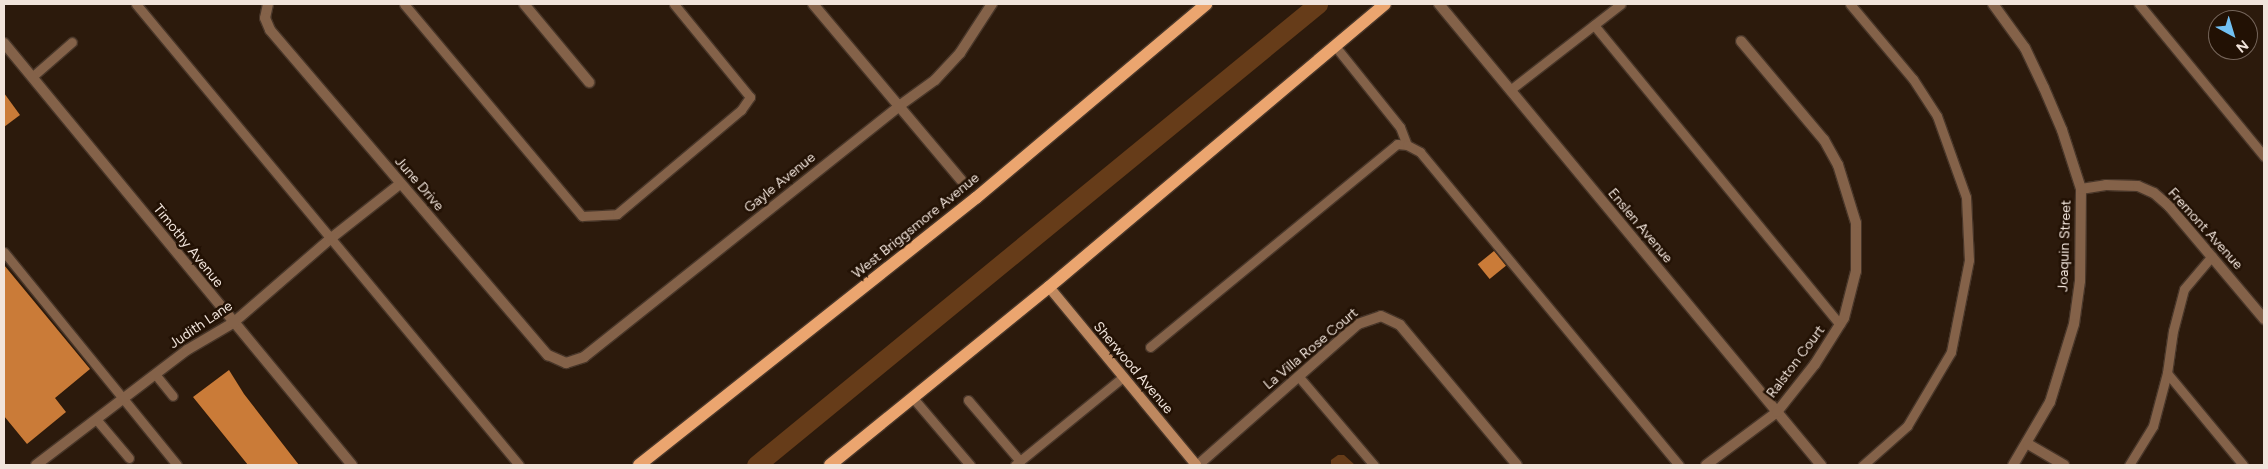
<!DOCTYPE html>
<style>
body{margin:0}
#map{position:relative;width:2268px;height:469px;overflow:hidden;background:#2c1a0c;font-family:Figtree,sans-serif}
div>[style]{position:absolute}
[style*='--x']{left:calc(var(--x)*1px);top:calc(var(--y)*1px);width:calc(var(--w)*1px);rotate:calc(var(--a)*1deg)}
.water>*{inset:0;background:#663c19}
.canal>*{height:19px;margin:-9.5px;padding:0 9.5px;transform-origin:9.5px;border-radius:9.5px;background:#663c19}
.building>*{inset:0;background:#ca7b38;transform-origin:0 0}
.roads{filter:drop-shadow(1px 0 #483629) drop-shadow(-1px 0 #483629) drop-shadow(0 1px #483629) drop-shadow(0 -1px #483629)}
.lane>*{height:9px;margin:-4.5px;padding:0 4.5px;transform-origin:4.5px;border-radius:4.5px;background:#846249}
.street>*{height:10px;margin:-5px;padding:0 5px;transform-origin:5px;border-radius:5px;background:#846249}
.secondary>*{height:10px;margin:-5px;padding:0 5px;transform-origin:5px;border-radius:5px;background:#be885f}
.primary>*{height:12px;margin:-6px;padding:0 6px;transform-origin:6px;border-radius:6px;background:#eba56f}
span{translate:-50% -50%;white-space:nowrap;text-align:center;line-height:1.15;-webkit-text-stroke:5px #221104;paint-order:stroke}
.street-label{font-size:14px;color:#f1e4db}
.frame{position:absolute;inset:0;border:5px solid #f1e4db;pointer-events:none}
.north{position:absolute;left:2208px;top:10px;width:50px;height:50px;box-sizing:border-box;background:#221104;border:1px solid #75655a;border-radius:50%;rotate:141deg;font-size:14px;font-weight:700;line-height:20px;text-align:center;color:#f1e4db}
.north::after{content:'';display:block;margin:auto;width:18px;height:22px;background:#71c1f4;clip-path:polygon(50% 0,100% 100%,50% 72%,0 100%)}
</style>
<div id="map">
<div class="water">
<div style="clip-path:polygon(1338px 455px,1344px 455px,1355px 465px,1331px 465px,1331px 460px)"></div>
</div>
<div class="canal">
<div style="--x:756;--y:465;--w:727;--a:-39.36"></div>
</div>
<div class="building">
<div style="clip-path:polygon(4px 93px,20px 115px,4px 127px)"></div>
<div style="left:1494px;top:251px;width:19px;height:21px;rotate:51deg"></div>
<div style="clip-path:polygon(4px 265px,90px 369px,55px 398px,66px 412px,27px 444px,4px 416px)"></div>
<div style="clip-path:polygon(229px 370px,244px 394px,299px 465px,248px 465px,193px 397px)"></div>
</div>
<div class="roads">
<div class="lane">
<div style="--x:136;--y:4;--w:599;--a:50.28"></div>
<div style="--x:404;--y:4;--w:277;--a:50"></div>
<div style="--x:582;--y:216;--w:35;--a:-3"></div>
<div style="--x:617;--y:214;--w:162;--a:-40"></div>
<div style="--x:741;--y:110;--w:16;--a:-55"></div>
<div style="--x:750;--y:97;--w:120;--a:-129.3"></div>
<div style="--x:1850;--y:4;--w:98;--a:50"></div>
<div style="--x:1913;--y:79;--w:44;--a:57"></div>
<div style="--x:1937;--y:116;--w:86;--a:70.3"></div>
<div style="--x:1966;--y:197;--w:63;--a:87.3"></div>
<div style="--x:1969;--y:260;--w:94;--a:101.1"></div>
<div style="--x:1951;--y:352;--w:86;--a:120.7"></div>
<div style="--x:1907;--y:426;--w:59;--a:138.4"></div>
<div style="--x:2139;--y:4;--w:197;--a:50.6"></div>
<div style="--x:1594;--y:25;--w:387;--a:50.6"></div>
<div style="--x:1335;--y:46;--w:104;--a:51.3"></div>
<div style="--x:1400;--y:127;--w:19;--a:69"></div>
<div style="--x:32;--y:77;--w:53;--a:-41.2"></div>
<div style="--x:1510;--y:90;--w:140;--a:-37.8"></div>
<div style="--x:4;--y:252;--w:274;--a:50.9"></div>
<div style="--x:1150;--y:347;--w:320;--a:-39.4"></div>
<div style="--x:1397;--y:144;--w:10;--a:6"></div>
<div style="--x:1407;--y:145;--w:15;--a:28"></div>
<div style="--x:1420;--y:152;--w:406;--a:50.4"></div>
<div style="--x:2167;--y:373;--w:42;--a:-81.9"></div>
<div style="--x:2173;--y:331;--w:43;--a:-75.3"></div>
<div style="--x:2184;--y:289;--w:43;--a:-49.7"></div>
<div style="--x:155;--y:374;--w:28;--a:51"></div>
<div style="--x:1299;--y:377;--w:116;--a:49.6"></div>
<div style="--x:913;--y:398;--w:88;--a:49.6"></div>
<div style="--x:968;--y:400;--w:80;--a:49.6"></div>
<div style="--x:96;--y:419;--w:51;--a:49.8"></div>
<div style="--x:1015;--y:465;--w:139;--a:-39.2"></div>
<div style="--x:2129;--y:465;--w:46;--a:-58.4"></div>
<div style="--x:2153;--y:426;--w:55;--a:-75.2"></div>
<div style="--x:2167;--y:373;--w:119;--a:50.4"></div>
</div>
<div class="street">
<div style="--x:268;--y:4;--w:14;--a:102"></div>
<div style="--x:265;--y:18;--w:13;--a:67"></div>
<div style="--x:270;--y:30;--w:428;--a:49.5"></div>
<div style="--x:548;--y:355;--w:20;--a:24"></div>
<div style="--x:566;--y:363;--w:19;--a:-18"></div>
<div style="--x:584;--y:357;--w:403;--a:-38.5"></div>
<div style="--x:899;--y:106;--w:44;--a:-35.8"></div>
<div style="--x:935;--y:80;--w:37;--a:-47"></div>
<div style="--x:960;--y:53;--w:59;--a:-56.9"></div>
<div style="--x:524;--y:4;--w:102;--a:50.2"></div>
<div style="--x:813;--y:4;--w:230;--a:49.9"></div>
<div style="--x:1439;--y:4;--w:599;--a:50.35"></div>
<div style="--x:1993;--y:4;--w:54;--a:54"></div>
<div style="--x:2025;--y:48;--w:44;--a:64.6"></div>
<div style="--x:2044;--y:88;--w:46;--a:66.8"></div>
<div style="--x:2062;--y:130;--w:62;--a:72.1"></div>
<div style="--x:2081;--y:189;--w:92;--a:90.6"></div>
<div style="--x:2080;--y:281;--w:43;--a:97.9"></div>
<div style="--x:2074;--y:324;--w:82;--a:107.1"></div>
<div style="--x:2050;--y:402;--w:73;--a:120.4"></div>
<div style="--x:4;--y:43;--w:547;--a:50.49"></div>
<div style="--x:2081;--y:189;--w:25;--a:-9"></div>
<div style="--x:2106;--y:185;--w:32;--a:2"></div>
<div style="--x:2138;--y:186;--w:17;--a:24"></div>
<div style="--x:2154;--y:193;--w:20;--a:41"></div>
<div style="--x:2169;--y:206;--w:148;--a:49.9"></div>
<div style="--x:2028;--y:444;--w:42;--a:30.3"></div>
<div style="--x:36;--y:465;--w:190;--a:-37.3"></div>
<div style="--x:187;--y:350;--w:53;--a:-30.4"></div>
<div style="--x:233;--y:323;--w:128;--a:-40.9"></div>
<div style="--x:330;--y:239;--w:89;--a:-38.2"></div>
<div style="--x:1198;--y:465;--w:213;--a:-41.4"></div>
<div style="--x:1358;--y:324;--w:24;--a:-19"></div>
<div style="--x:1381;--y:316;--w:21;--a:25"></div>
<div style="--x:1400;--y:325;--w:182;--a:50.1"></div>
<div style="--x:1706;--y:465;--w:89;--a:-36.7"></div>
<div style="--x:1777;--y:412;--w:61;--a:-51.6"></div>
<div style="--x:1815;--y:364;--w:54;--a:-57.8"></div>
<div style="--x:1844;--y:318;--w:49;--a:-75.7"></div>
<div style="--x:1856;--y:271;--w:48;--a:-90"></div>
<div style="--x:1856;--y:223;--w:61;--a:-107.2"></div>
<div style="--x:1838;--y:165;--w:29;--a:-119"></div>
<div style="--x:1824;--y:140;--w:129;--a:-130"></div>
</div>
<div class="secondary">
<div style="--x:1049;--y:287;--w:231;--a:50.4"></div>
</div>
<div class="primary">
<div style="--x:639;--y:465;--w:430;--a:-38.4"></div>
<div style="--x:976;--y:198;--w:301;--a:-40.1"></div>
<div style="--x:830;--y:465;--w:282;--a:-39.1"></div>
<div style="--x:1049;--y:287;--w:439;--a:-40.1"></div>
</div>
</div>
<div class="street-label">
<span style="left:780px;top:183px;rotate:-39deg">Gayle Avenue</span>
<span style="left:419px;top:184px;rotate:49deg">June Drive</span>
<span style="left:916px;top:226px;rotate:-39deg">West Briggsmore Avenue</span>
<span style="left:1640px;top:226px;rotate:50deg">Enslen Avenue</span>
<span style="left:2205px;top:229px;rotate:48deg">Fremont Avenue</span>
<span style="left:188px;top:246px;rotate:51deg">Timothy Avenue</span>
<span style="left:2065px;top:246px;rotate:-88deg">Joaquin Street</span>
<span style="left:201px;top:325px;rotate:-34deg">Judith Lane</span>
<span style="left:1311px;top:349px;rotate:-40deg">La Villa Rose Court</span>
<span style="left:1796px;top:362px;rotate:-53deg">Ralston Court</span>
<span style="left:1133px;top:368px;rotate:50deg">Sherwood Avenue</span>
</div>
<div class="frame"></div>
<div class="north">N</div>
</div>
